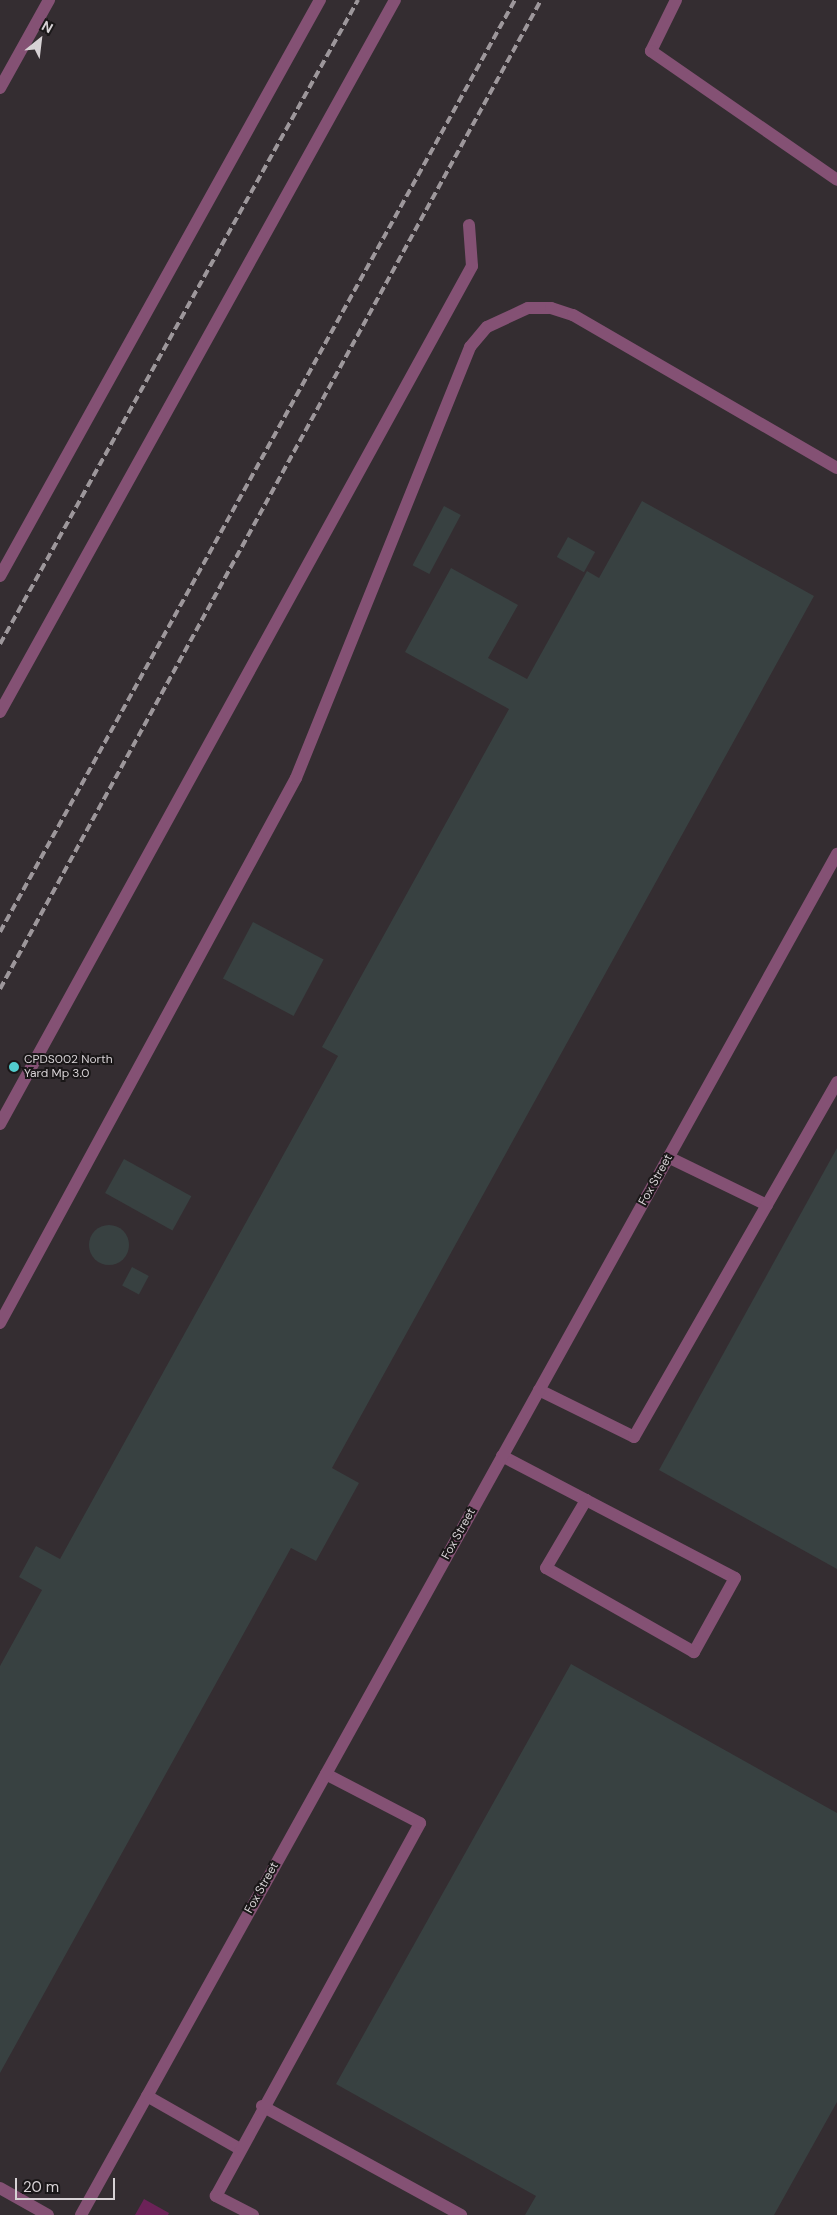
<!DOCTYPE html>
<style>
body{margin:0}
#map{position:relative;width:837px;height:2215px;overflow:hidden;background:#342d31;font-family:"DM Sans",sans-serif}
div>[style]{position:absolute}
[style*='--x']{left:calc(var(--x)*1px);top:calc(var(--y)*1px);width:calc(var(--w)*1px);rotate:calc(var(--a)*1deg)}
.green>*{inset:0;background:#6c2258}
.building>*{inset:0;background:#384141;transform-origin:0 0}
.round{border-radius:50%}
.lane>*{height:12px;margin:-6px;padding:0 6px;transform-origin:6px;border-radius:6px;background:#845174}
.street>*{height:12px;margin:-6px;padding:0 6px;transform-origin:6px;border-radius:6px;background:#845174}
.rail>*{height:4px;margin-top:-2px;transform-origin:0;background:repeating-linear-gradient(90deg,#9d979b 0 8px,transparent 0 12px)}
.dots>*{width:14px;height:14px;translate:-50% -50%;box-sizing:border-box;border:2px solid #1a1718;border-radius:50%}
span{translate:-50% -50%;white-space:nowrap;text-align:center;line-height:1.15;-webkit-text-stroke:4px #1a1718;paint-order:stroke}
.poi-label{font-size:12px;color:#d7d2d5}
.left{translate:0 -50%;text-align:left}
.street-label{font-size:12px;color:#d7d2d5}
.north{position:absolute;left:15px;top:15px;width:50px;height:50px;-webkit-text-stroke:4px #1a1718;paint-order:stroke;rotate:29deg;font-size:14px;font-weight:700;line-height:20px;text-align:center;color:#d7d2d5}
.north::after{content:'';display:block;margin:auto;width:18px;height:22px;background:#d7d2d5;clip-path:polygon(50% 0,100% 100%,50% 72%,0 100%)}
.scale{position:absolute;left:15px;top:2178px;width:100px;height:22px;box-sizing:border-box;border:2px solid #d7d2d5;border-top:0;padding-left:6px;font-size:15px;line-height:18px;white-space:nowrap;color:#d7d2d5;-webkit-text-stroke:4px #1a1718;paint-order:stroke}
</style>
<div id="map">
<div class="green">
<div style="clip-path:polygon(144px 2199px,169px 2213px,168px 2215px,135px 2215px)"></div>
</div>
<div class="building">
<div style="clip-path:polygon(642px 501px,814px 596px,332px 1468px,359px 1483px,316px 1561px,291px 1548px,0 2073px,0 1666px,42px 1590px,19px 1577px,36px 1546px,60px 1559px,338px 1056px,322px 1047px,509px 709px,405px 652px,451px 568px,518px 605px,488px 658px,527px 679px,587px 571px,599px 578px)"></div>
<div style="left:444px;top:506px;width:19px;height:67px;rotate:28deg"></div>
<div style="left:568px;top:537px;width:31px;height:23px;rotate:29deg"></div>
<div style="left:253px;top:922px;width:80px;height:64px;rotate:28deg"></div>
<div style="clip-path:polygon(11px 1062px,20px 1066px,17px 1072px,8px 1067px)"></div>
<div style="clip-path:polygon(837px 1148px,837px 1569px,659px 1470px)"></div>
<div style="left:124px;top:1159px;width:77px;height:39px;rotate:29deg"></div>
<div class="round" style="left:89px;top:1225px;width:40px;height:40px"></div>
<div style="left:132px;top:1267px;width:19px;height:21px;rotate:28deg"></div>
<div style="clip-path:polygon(571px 1664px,837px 1813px,837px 2102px,774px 2215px,525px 2215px,536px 2196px,336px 2084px)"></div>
</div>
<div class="lane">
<div style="--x:676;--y:0;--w:57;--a:116.1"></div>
<div style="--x:651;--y:51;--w:226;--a:34.7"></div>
<div style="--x:0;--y:88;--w:101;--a:-60.9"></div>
<div style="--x:0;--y:576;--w:659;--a:-60.95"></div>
<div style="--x:0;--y:712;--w:814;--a:-60.98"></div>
<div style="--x:0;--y:1124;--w:979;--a:-61.18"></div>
<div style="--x:472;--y:266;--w:41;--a:-94.2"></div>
<div style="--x:668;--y:1157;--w:110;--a:25.9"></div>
<div style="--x:0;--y:1323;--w:620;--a:-61.49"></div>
<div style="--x:296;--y:778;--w:465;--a:-68"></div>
<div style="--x:470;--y:347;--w:26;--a:-50"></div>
<div style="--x:487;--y:327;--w:45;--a:-24.9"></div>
<div style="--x:528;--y:308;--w:23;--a:0"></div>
<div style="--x:551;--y:308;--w:23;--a:18"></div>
<div style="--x:573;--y:315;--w:305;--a:30.1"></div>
<div style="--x:539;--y:1390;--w:106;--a:26.3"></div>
<div style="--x:634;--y:1437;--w:409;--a:-60.2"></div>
<div style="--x:502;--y:1456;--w:95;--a:27.6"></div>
<div style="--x:586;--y:1500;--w:168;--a:27.6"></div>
<div style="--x:735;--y:1578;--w:85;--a:119"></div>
<div style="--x:694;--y:1652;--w:170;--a:-150.4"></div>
<div style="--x:546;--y:1568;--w:79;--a:-59.5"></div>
<div style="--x:147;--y:2096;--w:107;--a:29.7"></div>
<div style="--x:262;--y:2106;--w:227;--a:28.7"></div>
<div style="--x:0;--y:2188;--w:55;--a:29.4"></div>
<div style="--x:253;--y:2215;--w:42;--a:-152.8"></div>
<div style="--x:216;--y:2196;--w:425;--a:-61.3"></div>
<div style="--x:420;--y:1823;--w:106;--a:-152.5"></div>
</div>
<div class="street">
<div style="--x:81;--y:2215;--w:1557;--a:-60.95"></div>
</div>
<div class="rail">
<div style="--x:0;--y:644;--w:737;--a:-60.93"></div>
<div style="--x:0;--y:932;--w:1065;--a:-61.08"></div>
<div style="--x:0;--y:989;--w:1127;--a:-61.32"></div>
</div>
<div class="dots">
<div style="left:14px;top:1067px;background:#52cdce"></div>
</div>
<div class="poi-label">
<span class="left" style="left:24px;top:1067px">CPDS002 North<br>Yard Mp 3.0</span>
</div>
<div class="street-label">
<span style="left:656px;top:1180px;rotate:-61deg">Fox Street</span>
<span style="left:459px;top:1534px;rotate:-61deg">Fox Street</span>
<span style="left:262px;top:1888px;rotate:-61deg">Fox Street</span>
</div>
<div class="north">N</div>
<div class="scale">20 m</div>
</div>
